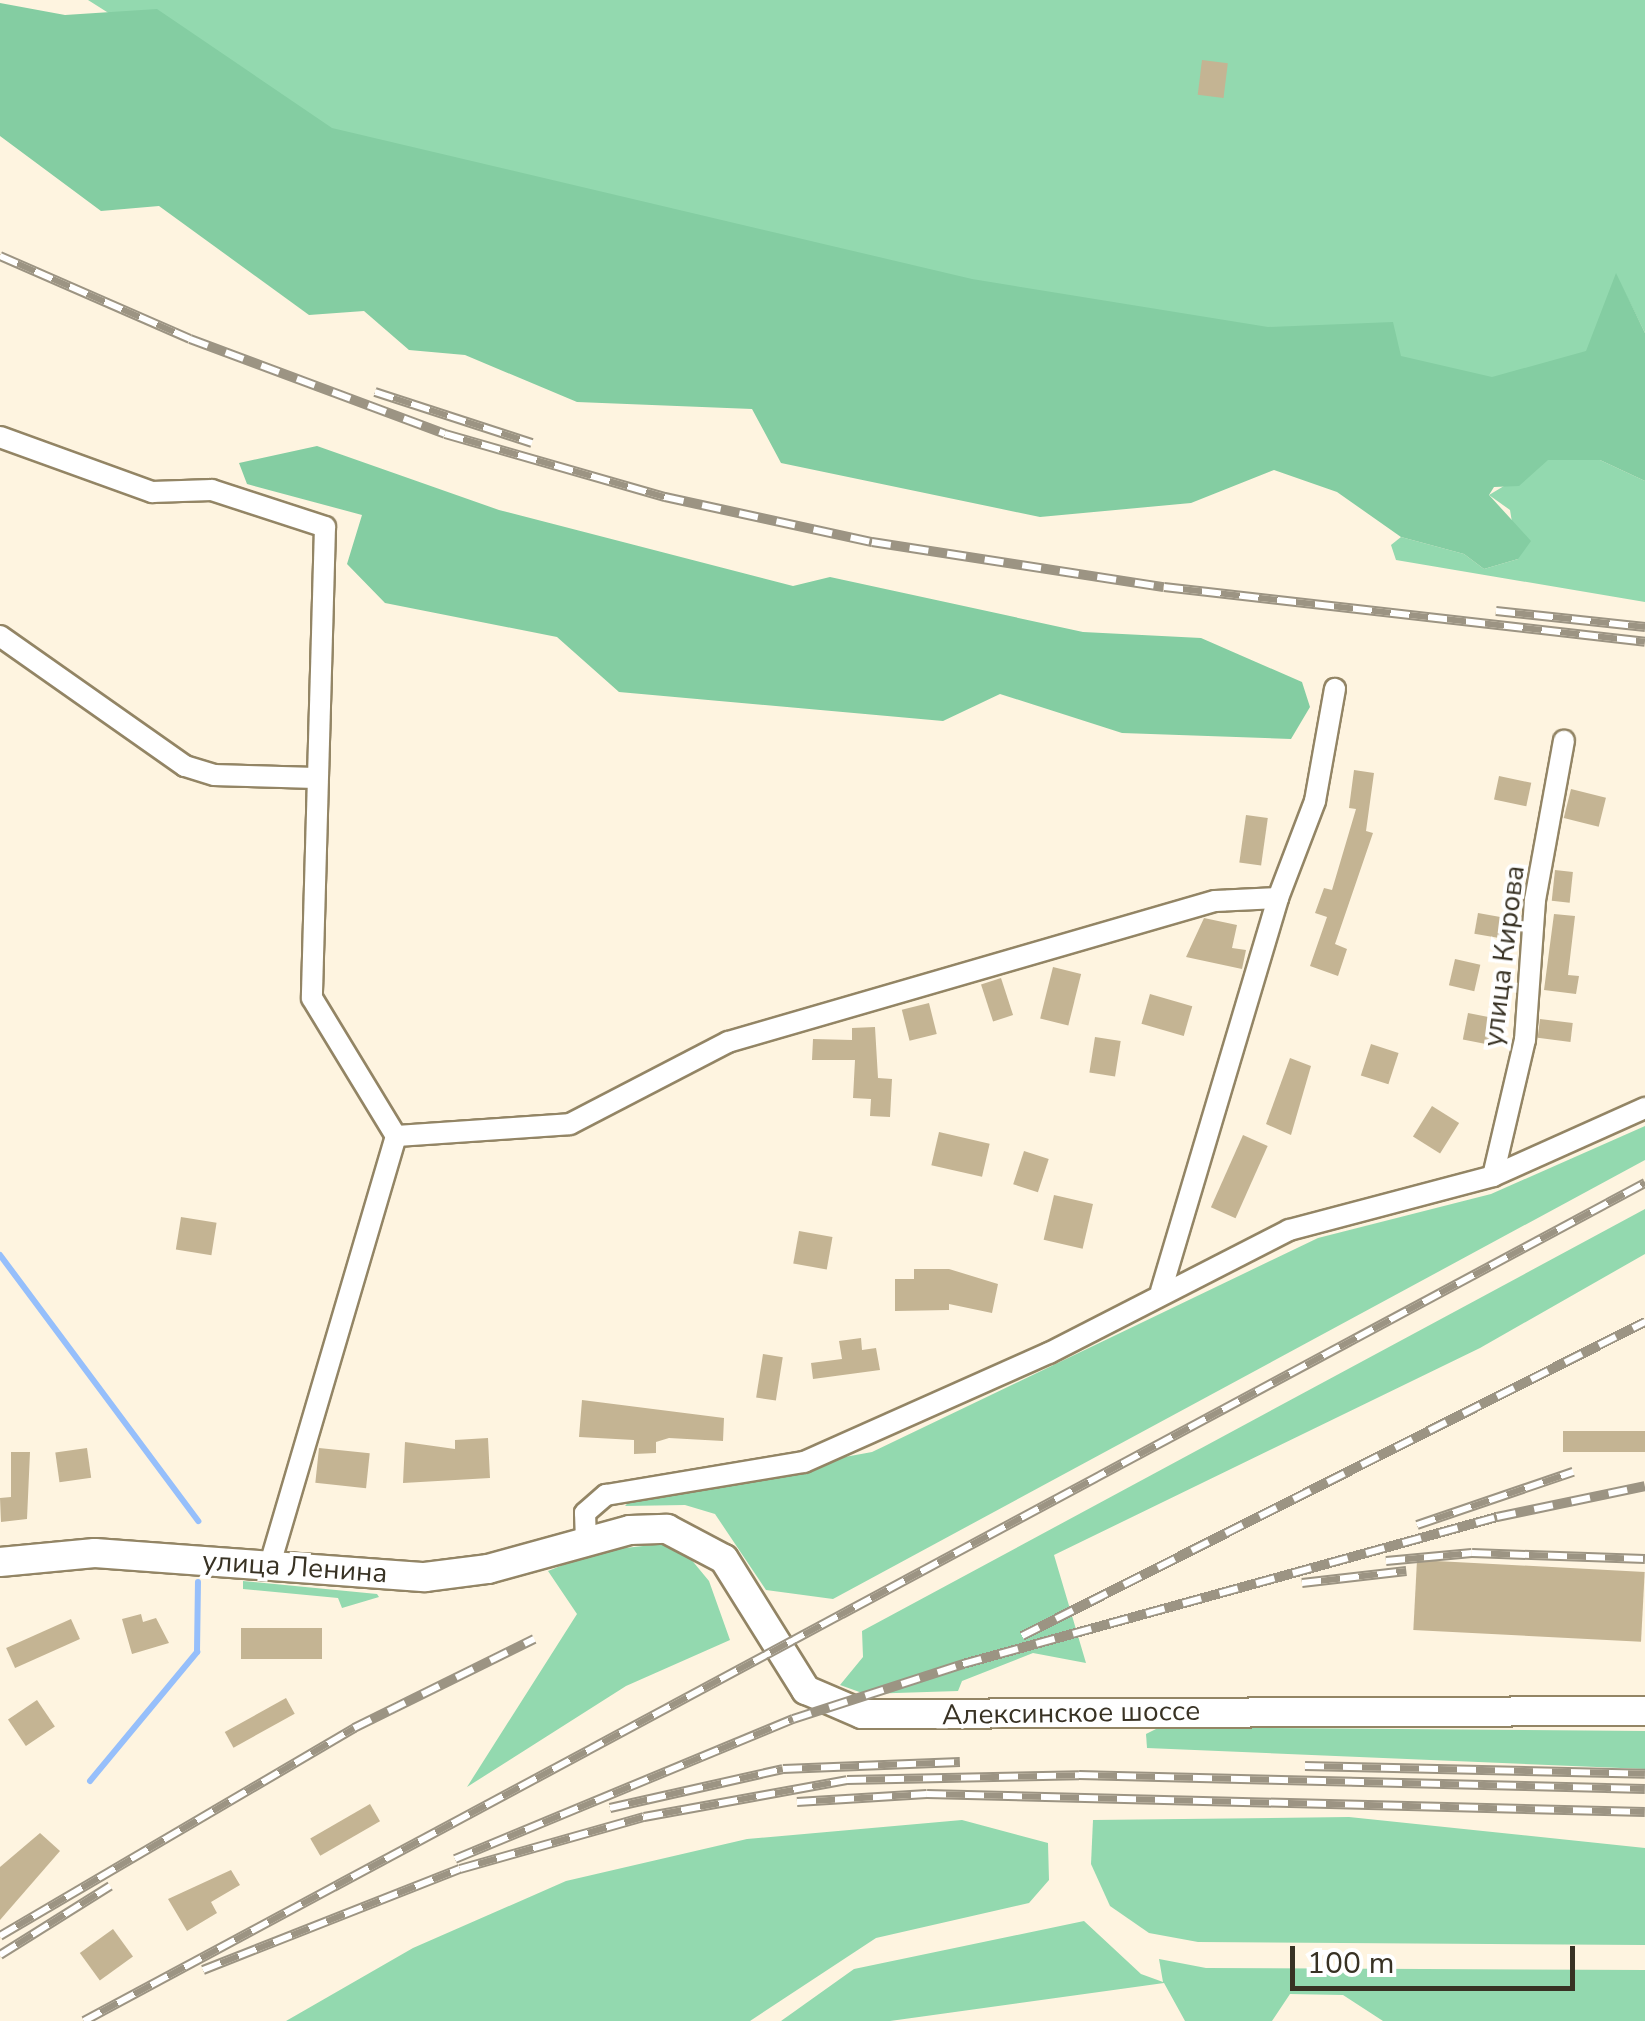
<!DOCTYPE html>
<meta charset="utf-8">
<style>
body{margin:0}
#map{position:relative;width:1645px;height:2021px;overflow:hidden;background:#fef4e0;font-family:"Nunito Sans",sans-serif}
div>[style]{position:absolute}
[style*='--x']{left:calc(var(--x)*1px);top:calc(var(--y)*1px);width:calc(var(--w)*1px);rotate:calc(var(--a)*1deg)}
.green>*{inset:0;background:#93d9af}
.forest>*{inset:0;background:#84cda2}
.stream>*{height:6px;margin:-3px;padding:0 3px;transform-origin:3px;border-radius:3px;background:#96bffb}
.building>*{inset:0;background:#c4b493;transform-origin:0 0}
.roads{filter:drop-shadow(2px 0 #938565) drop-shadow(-2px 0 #938565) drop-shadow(0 2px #938565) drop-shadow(0 -2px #938565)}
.minor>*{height:20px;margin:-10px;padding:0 10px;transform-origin:10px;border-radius:10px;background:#fff}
.major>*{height:28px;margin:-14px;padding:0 14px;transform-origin:14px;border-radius:14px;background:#fff}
.rail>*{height:10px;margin-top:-5px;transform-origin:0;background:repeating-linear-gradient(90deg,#fff 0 19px,#9c9483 0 38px);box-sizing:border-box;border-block:2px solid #9c9483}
span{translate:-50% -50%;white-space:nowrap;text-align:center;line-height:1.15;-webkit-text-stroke:8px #fff;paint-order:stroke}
.street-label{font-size:28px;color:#383224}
.scale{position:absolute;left:1290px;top:1946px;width:285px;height:45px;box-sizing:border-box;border:5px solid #383224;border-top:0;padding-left:12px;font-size:30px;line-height:35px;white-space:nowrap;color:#383224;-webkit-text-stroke:8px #fff;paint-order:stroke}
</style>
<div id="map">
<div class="green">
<div style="clip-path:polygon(88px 0,1645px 0,1645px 333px,1616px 275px,1614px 422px,322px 148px)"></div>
<div style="clip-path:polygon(1547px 460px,1600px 460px,1645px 481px,1645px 602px,1396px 560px,1391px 545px,1401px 537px,1464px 554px,1484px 569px,1518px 559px,1510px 510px,1489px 495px)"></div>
<div style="clip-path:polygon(1645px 1126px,1645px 1160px,833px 1599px,766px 1590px,715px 1514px,685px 1505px,625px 1506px,634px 1496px,872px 1452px,1318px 1238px,1491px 1194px)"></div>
<div style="clip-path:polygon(1645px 1209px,1645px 1254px,1480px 1348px,1054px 1555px,1086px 1663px,1033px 1653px,962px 1681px,958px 1691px,865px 1694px,840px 1685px,863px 1657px,862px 1631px)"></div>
<div style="clip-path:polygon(661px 1544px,690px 1558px,709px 1581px,730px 1640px,626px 1686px,467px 1787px,577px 1614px,548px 1571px,598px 1551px)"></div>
<div style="clip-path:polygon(243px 1581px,377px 1594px,379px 1597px,342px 1608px,338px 1598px,243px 1589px)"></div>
<div style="clip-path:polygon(1160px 1727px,1645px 1731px,1645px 1769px,1147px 1748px,1146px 1734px)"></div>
<div style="clip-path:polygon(1349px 1817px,1645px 1848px,1645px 1945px,1198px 1942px,1149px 1933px,1110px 1906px,1091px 1864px,1093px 1820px)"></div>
<div style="clip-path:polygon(962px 1820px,1048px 1843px,1049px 1880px,1029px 1903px,876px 1938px,750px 2021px,286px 2021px,413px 1948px,566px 1881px,747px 1839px)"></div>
<div style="clip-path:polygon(1084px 1921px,1141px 1974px,1163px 1982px,1159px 1959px,1206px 1968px,1645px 1970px,1645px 2021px,1383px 2021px,1343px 1995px,1290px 1994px,1272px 2021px,1185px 2021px,1164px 1983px,890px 2021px,781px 2021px,854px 1969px)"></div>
</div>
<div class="forest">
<div style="clip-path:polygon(0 3px,65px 15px,157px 9px,332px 128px,972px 279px,1268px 327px,1393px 322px,1401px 356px,1492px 377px,1586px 351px,1616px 273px,1645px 333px,1645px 481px,1600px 460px,1548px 460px,1519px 486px,1494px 487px,1489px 495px,1531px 541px,1518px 559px,1484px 569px,1464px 554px,1401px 537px,1337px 492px,1274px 470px,1191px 503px,1040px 517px,781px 463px,752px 409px,577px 402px,465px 355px,409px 350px,364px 311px,309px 315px,159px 206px,101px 211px,0 136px)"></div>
<div style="clip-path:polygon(317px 446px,499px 510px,793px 586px,830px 577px,1083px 632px,1201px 638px,1302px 682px,1310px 707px,1291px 739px,1122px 733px,1000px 694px,943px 721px,619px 692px,557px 637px,385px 603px,347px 564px,362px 515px,247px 484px,239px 463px)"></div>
</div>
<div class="stream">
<div style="--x:0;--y:1255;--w:332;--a:53.3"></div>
<div style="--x:90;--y:1781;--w:168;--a:-50.3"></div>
<div style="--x:197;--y:1652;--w:70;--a:-89.2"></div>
</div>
<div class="building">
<div style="left:1202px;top:60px;width:26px;height:35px;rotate:7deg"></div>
<div style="clip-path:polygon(1354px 770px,1374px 773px,1366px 831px,1373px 833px,1335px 944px,1347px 949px,1338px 976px,1310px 966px,1327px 917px,1315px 913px,1324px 888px,1332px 890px,1356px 809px,1349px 808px)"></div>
<div style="left:1499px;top:776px;width:33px;height:24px;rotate:12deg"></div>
<div style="left:1571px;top:789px;width:36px;height:30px;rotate:14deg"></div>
<div style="left:1246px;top:815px;width:22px;height:48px;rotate:8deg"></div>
<div style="left:1555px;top:870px;width:18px;height:31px;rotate:6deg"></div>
<div style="left:1478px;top:913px;width:34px;height:21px;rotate:10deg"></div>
<div style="clip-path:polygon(1554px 914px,1575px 916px,1568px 975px,1579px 976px,1576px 994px,1544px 990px)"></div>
<div style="clip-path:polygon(1204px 918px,1237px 925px,1232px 948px,1246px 950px,1242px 969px,1186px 957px)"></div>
<div style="left:1455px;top:959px;width:26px;height:27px;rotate:13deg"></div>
<div style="left:1053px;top:967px;width:29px;height:53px;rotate:14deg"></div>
<div style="left:1001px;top:978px;width:39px;height:21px;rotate:72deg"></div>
<div style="left:1150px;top:994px;width:44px;height:31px;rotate:16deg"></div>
<div style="left:929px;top:1003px;width:32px;height:28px;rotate:76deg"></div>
<div style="left:1468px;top:1013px;width:26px;height:27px;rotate:11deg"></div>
<div style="left:1540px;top:1019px;width:33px;height:19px;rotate:7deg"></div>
<div style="clip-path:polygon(875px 1027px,878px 1078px,892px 1079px,890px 1117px,870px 1116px,871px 1099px,853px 1098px,855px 1060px,812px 1060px,813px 1039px,852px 1040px,852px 1028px)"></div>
<div style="left:1095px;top:1037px;width:26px;height:36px;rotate:9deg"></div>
<div style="left:1371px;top:1044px;width:29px;height:33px;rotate:18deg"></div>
<div style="clip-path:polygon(1290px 1058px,1311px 1066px,1291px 1135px,1266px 1124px)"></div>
<div style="left:1432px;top:1106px;width:32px;height:36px;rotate:32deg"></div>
<div style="left:939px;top:1132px;width:52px;height:34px;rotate:13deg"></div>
<div style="left:1243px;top:1135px;width:27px;height:79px;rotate:24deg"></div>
<div style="left:1024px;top:1151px;width:26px;height:35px;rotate:18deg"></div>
<div style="left:1054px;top:1195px;width:40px;height:46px;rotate:13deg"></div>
<div style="left:181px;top:1217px;width:36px;height:33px;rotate:9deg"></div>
<div style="left:799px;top:1231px;width:34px;height:33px;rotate:10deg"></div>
<div style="clip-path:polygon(914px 1269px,949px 1269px,998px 1284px,992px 1313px,949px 1304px,949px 1310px,895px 1311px,895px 1279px,914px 1279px)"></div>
<div style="clip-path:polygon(861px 1338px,862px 1350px,876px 1348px,880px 1370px,813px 1379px,811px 1363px,842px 1359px,839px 1341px)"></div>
<div style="left:763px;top:1354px;width:20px;height:44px;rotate:9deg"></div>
<div style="clip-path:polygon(582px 1400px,724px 1418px,723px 1441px,669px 1438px,656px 1442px,656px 1453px,634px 1454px,634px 1440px,579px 1437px)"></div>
<div style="left:1645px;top:1431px;width:21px;height:82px;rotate:90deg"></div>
<div style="clip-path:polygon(488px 1438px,490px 1478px,403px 1483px,405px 1442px,455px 1449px,455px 1440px)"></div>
<div style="left:87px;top:1448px;width:30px;height:32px;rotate:82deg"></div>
<div style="left:319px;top:1448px;width:51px;height:35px;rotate:6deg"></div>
<div style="clip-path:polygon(11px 1452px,30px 1452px,27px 1519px,1px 1522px,0 1498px,11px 1497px)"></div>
<div style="left:1417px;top:1560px;width:228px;height:70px;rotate:3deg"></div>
<div style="clip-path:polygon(141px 1614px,143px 1622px,156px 1618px,169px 1643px,132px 1654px,122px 1619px)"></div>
<div style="left:71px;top:1619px;width:22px;height:71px;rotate:66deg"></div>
<div style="left:241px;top:1628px;width:81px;height:31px"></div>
<div style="left:286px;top:1698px;width:18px;height:70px;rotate:61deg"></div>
<div style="left:37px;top:1700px;width:32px;height:35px;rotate:56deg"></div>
<div style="left:370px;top:1804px;width:20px;height:69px;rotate:60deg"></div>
<div style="clip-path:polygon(40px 1833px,60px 1851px,0 1920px,0 1867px)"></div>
<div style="clip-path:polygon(231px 1870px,240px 1885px,211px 1902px,217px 1913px,187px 1931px,168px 1899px)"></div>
<div style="left:113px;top:1929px;width:34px;height:41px;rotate:54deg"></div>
</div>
<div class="roads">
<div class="minor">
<div style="--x:0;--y:437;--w:162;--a:19.9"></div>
<div style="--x:152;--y:492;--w:60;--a:-1.9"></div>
<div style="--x:212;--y:490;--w:119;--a:18.1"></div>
<div style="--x:325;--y:527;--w:471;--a:91.6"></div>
<div style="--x:312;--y:998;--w:162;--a:58.7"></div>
<div style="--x:396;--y:1136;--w:447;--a:106.4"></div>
<div style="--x:0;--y:636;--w:226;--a:35.1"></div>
<div style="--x:185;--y:766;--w:31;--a:17"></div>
<div style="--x:215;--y:775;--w:99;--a:1.7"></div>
<div style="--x:396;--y:1136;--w:174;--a:-3.9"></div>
<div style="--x:570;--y:1124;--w:178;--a:-27.4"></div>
<div style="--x:728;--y:1042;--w:507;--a:-16.15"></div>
<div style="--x:1215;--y:901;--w:63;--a:-2.7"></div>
<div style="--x:1493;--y:1176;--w:140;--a:-76.8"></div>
<div style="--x:1525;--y:1040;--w:140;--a:-85.9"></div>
<div style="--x:1535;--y:900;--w:162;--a:-79.7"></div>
<div style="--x:1161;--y:1291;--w:410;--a:-73.4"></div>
<div style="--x:1278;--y:898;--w:104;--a:-69.1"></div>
<div style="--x:1315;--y:801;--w:114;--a:-79.9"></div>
<div style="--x:586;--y:1541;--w:28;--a:-92"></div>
<div style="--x:585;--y:1513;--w:28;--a:-41"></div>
<div style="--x:606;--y:1495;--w:201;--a:-9.5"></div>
<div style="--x:804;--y:1462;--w:268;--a:-24"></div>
<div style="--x:1049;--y:1353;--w:270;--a:-27.1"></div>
<div style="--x:1289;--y:1230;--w:211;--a:-14.8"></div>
<div style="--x:1493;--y:1176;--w:167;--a:-24.1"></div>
</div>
<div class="major">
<div style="--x:0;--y:1562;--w:95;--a:-5.4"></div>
<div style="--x:95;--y:1553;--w:331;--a:4.2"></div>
<div style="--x:425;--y:1577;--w:64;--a:-7.2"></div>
<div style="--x:488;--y:1569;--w:147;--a:-15.4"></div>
<div style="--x:630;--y:1530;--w:37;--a:-2"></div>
<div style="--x:667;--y:1529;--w:64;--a:27.8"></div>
<div style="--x:724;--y:1559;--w:155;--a:58"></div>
<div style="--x:806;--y:1690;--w:61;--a:23.2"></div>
<div style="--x:862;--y:1714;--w:783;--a:-0.22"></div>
</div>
</div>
<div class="rail">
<div style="--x:0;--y:256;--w:207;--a:23.6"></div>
<div style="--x:190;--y:339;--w:272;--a:20.4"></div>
<div style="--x:445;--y:434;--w:229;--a:16"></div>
<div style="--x:665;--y:497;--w:212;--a:12.3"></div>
<div style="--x:872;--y:542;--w:295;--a:8.8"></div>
<div style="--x:1164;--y:587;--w:484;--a:6.5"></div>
<div style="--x:375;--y:392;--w:165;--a:18"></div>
<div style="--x:1496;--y:611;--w:150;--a:6.1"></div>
<div style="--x:1417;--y:1525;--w:165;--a:-18.8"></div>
<div style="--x:1386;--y:1561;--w:86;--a:-5.3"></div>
<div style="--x:1472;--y:1553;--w:173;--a:2"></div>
<div style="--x:1302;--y:1583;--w:105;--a:-6.6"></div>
<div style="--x:1022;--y:1636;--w:698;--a:-26.75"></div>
<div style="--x:1305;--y:1766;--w:340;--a:1.3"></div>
<div style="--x:797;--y:1802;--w:130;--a:-3.5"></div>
<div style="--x:927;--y:1794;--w:718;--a:1.44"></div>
<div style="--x:610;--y:1808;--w:177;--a:-12.7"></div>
<div style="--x:783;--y:1769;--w:177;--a:-2.3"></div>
<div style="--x:455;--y:1859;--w:366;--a:-22.5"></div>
<div style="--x:793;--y:1719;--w:179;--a:-17.9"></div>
<div style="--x:963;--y:1664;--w:554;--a:-15.39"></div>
<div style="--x:1497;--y:1517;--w:151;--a:-11.8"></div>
<div style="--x:0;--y:1936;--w:411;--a:-30.4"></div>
<div style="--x:354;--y:1728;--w:201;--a:-26.3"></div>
<div style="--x:0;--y:1955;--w:130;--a:-32.1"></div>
<div style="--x:203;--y:1970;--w:276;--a:-21.5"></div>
<div style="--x:460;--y:1869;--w:191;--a:-15.8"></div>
<div style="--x:644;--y:1817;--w:206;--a:-10.3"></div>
<div style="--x:847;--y:1780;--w:232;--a:-1.2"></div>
<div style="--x:1079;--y:1775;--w:566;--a:1.42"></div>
<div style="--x:84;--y:2021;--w:1772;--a:-28.23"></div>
</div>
<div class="street-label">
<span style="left:1504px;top:956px;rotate:-83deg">улица Кирова</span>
<span style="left:295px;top:1567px;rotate:4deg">улица Ленина</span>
<span style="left:1071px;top:1713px;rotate:-1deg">Алексинское шоссе</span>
</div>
<div class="scale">100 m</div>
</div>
